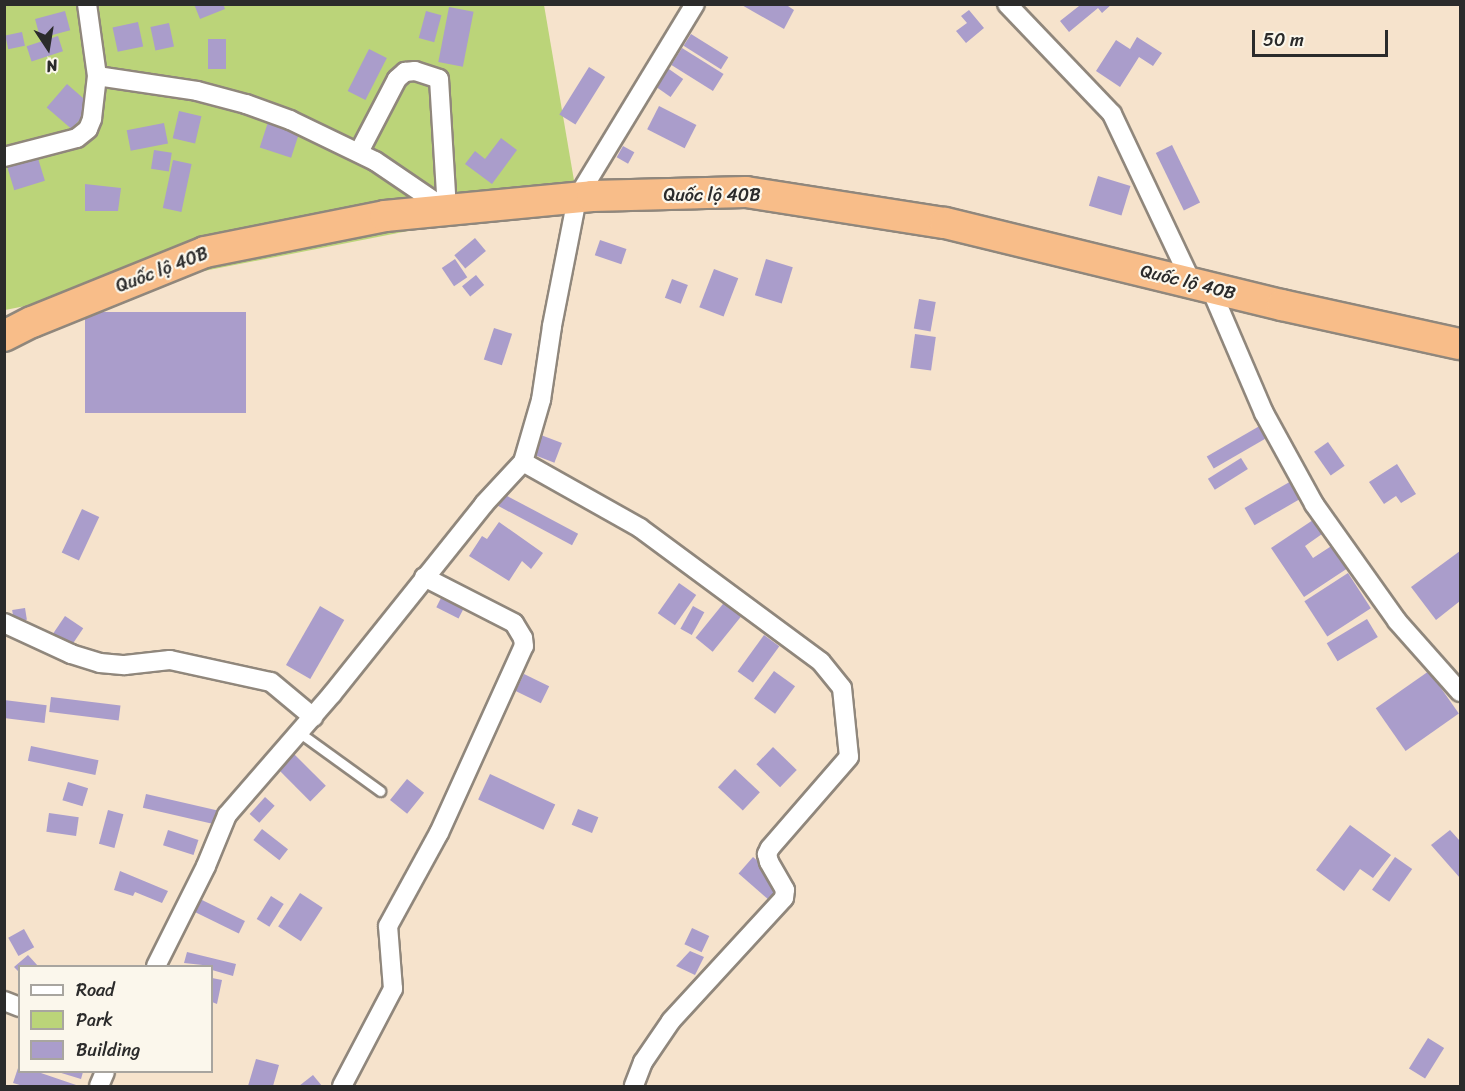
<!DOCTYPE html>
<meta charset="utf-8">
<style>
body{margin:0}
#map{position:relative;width:1465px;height:1091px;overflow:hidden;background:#f6e3cc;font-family:Sriracha,sans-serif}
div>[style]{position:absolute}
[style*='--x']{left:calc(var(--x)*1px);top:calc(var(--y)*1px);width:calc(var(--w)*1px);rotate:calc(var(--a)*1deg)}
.green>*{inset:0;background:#bbd479}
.building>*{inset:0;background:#aa9dcb;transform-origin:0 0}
.roads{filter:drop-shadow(2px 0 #90877c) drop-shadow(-2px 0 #90877c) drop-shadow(0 2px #90877c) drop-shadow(0 -2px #90877c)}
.service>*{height:9px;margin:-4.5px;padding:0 4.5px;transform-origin:4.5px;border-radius:4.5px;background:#fff}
.minor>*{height:18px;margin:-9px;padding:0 9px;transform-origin:9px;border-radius:9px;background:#fff}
.trunk>*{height:30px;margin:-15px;padding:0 15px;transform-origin:15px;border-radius:15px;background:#f8bd89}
span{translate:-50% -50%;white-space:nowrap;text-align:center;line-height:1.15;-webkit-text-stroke:4.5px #fbf7ec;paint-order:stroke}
.street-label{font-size:18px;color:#2b2b2b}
.frame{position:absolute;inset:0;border:6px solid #2b2b2b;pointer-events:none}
.legend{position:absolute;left:18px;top:965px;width:195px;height:108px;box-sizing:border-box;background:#fbf7ec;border:2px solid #a8a59f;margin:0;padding:8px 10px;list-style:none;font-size:18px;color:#2b2b2b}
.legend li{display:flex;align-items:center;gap:12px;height:30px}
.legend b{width:30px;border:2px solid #a8a59f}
.north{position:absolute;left:18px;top:18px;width:60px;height:60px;-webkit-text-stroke:4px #fbf7ec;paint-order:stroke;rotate:168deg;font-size:16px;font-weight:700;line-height:24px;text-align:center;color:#2b2b2b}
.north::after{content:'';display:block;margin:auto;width:21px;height:27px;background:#2b2b2b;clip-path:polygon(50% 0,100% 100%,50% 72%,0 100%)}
.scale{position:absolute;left:1252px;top:30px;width:136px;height:27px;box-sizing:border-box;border:3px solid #2b2b2b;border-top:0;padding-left:8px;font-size:18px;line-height:21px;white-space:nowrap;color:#2b2b2b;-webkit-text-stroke:4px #fbf7ec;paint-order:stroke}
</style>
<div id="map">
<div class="green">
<div style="clip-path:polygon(5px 5px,544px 5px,577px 198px,5px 310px)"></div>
</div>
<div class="building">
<div style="clip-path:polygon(194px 4px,223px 4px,225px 9px,200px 19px)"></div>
<div style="clip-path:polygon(740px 4px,785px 4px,794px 10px,784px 29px)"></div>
<div style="clip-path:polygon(1077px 4px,1112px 4px,1102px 13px,1098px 8px,1069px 32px,1060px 21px,1079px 6px)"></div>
<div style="left:449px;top:7px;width:25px;height:56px;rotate:11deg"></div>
<div style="clip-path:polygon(969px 10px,984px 28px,966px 43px,956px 31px,967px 23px,961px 16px)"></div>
<div style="left:65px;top:11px;width:20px;height:31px;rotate:75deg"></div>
<div style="left:426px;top:11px;width:16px;height:28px;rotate:15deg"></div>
<div style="left:138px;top:22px;width:25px;height:26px;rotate:78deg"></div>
<div style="left:169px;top:23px;width:24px;height:19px;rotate:78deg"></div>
<div style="left:22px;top:32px;width:14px;height:17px;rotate:78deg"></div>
<div style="left:691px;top:34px;width:44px;height:14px;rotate:32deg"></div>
<div style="left:58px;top:36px;width:16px;height:33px;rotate:72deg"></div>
<div style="clip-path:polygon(1137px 37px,1162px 53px,1153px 66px,1139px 57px,1120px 87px,1096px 71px,1116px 40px,1130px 49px)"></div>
<div style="left:208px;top:39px;width:18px;height:30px"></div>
<div style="left:682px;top:48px;width:49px;height:20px;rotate:32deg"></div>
<div style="left:369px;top:49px;width:20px;height:47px;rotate:27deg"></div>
<div style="left:589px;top:67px;width:19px;height:56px;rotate:32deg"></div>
<div style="left:666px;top:67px;width:21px;height:22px;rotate:35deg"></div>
<div style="left:67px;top:84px;width:33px;height:31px;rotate:41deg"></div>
<div style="left:659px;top:106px;width:42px;height:26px;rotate:27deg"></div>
<div style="left:179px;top:111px;width:23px;height:28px;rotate:13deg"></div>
<div style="left:269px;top:119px;width:33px;height:30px;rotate:18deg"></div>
<div style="left:164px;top:123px;width:21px;height:38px;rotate:79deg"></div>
<div style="clip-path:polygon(501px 138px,517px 150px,492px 184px,465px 164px,475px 151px,485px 159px)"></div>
<div style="left:1172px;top:145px;width:64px;height:18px;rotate:64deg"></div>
<div style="left:623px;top:146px;width:13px;height:13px;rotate:29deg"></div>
<div style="left:154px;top:150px;width:18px;height:19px;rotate:9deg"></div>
<div style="left:37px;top:155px;width:27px;height:32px;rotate:73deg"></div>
<div style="left:173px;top:160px;width:19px;height:49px;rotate:12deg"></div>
<div style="left:1098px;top:176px;width:34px;height:31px;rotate:17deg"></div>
<div style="clip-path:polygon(85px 184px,121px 188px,118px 211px,85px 211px)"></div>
<div style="left:475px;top:238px;width:17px;height:27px;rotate:50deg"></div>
<div style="left:600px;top:240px;width:28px;height:16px;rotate:19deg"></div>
<div style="left:455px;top:259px;width:22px;height:16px;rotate:56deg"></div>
<div style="left:766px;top:259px;width:28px;height:38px;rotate:17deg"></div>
<div style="left:714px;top:269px;width:26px;height:41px;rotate:21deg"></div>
<div style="left:476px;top:275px;width:13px;height:18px;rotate:51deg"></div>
<div style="left:672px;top:279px;width:17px;height:20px;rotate:21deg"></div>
<div style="left:919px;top:299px;width:17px;height:30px;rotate:10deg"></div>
<div style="left:85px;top:312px;width:161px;height:101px"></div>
<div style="left:494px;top:328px;width:19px;height:33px;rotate:18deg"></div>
<div style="left:915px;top:334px;width:21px;height:34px;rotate:8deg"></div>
<div style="left:1263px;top:424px;width:14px;height:65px;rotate:60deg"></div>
<div style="left:533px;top:432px;width:31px;height:21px;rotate:21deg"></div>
<div style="left:1328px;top:442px;width:29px;height:17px;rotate:55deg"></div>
<div style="left:1241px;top:458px;width:13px;height:39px;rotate:58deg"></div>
<div style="clip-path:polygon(1397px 464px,1416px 494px,1401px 503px,1396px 496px,1384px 504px,1369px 482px)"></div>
<div style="left:1293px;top:480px;width:20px;height:56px;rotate:60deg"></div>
<div style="left:496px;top:490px;width:93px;height:13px;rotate:28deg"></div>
<div style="left:82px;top:509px;width:19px;height:48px;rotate:25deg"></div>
<div style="clip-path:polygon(1313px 520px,1322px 534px,1305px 546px,1313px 558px,1336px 543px,1351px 566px,1304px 597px,1271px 548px)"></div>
<div style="clip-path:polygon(499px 522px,543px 553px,531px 569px,522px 561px,509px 581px,469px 556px,482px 536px,487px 539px)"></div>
<div style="clip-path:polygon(1460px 551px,1460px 601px,1436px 620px,1411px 587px)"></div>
<div style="left:1348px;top:573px;width:42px;height:52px;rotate:57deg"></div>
<div style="left:679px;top:583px;width:21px;height:37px;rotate:35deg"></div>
<div style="left:444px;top:592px;width:25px;height:17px;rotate:27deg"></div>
<div style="left:727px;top:599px;width:22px;height:50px;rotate:39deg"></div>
<div style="left:320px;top:606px;width:28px;height:68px;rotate:30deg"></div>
<div style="left:693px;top:606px;width:13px;height:26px;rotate:29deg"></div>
<div style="left:25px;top:608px;width:12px;height:13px;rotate:81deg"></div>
<div style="left:65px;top:616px;width:22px;height:26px;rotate:34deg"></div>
<div style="left:1367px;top:619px;width:21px;height:47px;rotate:59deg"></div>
<div style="left:764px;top:635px;width:19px;height:45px;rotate:36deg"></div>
<div style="left:774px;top:671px;width:26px;height:34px;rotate:36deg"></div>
<div style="left:1429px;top:671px;width:52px;height:65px;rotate:55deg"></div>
<div style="left:524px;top:674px;width:28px;height:19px;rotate:26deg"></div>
<div style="left:51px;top:697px;width:70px;height:15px;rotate:7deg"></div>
<div style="left:4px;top:700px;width:43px;height:18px;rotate:7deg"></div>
<div style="left:31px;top:746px;width:69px;height:15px;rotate:12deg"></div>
<div style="left:773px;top:747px;width:33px;height:24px;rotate:44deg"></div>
<div style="left:294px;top:754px;width:45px;height:22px;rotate:45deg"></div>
<div style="left:735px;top:769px;width:34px;height:25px;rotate:43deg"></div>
<div style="left:490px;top:774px;width:72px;height:28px;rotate:25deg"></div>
<div style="left:407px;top:779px;width:22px;height:27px;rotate:39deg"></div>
<div style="left:68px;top:782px;width:21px;height:19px;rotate:17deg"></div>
<div style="left:146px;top:794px;width:78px;height:14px;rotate:13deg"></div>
<div style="left:265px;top:797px;width:13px;height:23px;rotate:42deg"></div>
<div style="left:578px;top:809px;width:22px;height:17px;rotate:22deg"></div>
<div style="left:108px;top:810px;width:16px;height:35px;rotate:15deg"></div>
<div style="left:49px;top:813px;width:30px;height:19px;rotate:8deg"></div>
<div style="clip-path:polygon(1350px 825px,1391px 855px,1373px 878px,1360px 869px,1344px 891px,1316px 870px)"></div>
<div style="left:262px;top:829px;width:33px;height:14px;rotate:38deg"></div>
<div style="left:168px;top:830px;width:32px;height:16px;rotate:18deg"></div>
<div style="clip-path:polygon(1450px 830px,1460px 841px,1460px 878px,1431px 845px)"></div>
<div style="left:753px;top:857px;width:41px;height:22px;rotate:41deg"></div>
<div style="left:1395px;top:857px;width:21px;height:40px;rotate:35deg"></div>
<div style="clip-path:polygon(120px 871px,168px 891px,162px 903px,135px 892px,133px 896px,114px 890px)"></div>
<div style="left:300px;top:893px;width:27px;height:40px;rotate:33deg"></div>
<div style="left:271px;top:896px;width:15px;height:27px;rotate:32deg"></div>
<div style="left:200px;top:899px;width:50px;height:14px;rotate:26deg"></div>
<div style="left:692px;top:928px;width:19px;height:18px;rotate:25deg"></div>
<div style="left:24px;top:929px;width:21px;height:18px;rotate:61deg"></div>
<div style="clip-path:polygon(690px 951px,704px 957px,695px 975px,676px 966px)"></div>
<div style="clip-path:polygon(187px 952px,236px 964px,233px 976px,212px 970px,212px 966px,184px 963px)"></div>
<div style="clip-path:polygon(28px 955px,38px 966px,20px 966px,20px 973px,14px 967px)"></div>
<div style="clip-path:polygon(212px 978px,222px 980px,217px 1004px,212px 1002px)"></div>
<div style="left:1428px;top:1038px;width:19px;height:36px;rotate:32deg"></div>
<div style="clip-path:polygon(256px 1059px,279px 1065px,273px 1086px,248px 1086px)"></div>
<div style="clip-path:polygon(19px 1065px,20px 1072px,38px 1072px,79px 1086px,23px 1086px,13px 1083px)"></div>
<div style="clip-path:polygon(58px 1072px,83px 1072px,81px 1079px)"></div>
<div style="clip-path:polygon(313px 1075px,322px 1086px,299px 1086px)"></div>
</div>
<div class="roads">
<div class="service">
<div style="--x:300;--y:733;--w:99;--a:35.9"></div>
</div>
<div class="minor">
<div style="--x:1007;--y:4;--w:152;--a:46.3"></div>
<div style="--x:1112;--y:114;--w:187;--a:64.7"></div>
<div style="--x:97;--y:76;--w:101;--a:8.5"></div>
<div style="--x:197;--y:91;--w:51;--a:14.9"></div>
<div style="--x:246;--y:104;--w:47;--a:20"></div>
<div style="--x:290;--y:120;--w:94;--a:25.8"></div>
<div style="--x:375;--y:161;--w:87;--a:34.2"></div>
<div style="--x:359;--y:152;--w:82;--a:-62.5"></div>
<div style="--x:397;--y:79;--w:11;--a:-41"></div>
<div style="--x:405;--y:72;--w:10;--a:-6"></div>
<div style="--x:415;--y:71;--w:25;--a:18"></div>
<div style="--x:439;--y:79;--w:131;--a:86.5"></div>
<div style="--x:4;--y:157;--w:75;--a:-14.6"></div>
<div style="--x:77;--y:138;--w:14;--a:-39"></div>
<div style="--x:88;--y:129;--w:11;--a:-68"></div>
<div style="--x:92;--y:119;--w:43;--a:-83.4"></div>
<div style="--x:97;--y:76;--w:73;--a:-97.9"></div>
<div style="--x:1210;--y:287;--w:137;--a:66.8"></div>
<div style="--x:1264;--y:413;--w:104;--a:61.2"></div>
<div style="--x:1314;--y:504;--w:143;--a:54.6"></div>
<div style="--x:1397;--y:621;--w:95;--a:48.4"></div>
<div style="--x:523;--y:462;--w:134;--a:29.4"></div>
<div style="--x:640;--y:528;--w:225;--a:36.5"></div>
<div style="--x:821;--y:662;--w:33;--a:51"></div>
<div style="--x:842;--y:688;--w:69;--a:84.2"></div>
<div style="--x:849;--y:757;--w:121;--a:131"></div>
<div style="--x:770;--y:848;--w:7;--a:117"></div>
<div style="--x:767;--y:854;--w:8;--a:76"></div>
<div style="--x:769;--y:862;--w:32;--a:60"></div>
<div style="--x:785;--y:890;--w:8;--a:97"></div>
<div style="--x:784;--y:898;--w:167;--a:132.6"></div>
<div style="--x:671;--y:1021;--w:50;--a:124.3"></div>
<div style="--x:643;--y:1062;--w:26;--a:111"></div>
<div style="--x:4;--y:623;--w:74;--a:24.8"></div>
<div style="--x:71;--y:654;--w:30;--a:17"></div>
<div style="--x:100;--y:663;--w:25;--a:5"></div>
<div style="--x:125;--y:665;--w:45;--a:-6.3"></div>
<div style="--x:170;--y:660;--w:103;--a:12.3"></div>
<div style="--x:271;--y:682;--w:55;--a:39.8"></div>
<div style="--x:156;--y:966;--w:112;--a:-63.4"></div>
<div style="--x:206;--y:866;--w:55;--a:-67.6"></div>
<div style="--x:227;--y:815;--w:160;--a:-49"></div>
<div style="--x:332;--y:694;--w:243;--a:-51.3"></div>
<div style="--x:484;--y:504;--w:57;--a:-47.1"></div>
<div style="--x:523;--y:462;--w:65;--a:-73.8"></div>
<div style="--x:541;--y:400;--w:75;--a:-81.5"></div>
<div style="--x:552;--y:326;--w:130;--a:-78.9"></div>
<div style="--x:577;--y:198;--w:227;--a:-58.7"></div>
<div style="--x:4;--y:1001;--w:17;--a:21"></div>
<div style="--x:99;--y:1086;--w:15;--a:-67"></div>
<div style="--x:342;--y:1086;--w:110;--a:-62.3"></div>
<div style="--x:393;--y:989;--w:63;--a:-94.5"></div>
<div style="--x:388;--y:926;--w:106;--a:-61.3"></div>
<div style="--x:439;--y:833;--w:205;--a:-65.6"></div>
<div style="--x:524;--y:646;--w:8;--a:-97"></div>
<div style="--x:523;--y:638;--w:17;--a:-121"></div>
<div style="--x:514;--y:623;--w:101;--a:-152.9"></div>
</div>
<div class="trunk">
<div style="--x:4;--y:336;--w:31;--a:-27"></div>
<div style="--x:32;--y:322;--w:187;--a:-22"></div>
<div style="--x:205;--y:252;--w:184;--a:-11.3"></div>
<div style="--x:385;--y:216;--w:208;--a:-5.5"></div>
<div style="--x:592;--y:196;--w:154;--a:-1.5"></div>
<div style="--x:746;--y:192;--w:201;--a:8.9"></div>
<div style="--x:945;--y:223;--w:347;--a:13.7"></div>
<div style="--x:1282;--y:305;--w:182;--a:12.4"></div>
</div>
</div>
<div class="street-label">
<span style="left:712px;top:195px">Quốc lộ 40B</span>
<span style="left:162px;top:270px;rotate:-21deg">Quốc lộ 40B</span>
<span style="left:1188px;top:282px;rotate:14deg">Quốc lộ 40B</span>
</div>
<div class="frame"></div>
<ul class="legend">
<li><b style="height:8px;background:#fff"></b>Road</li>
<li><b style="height:16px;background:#bbd479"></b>Park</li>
<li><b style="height:16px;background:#aa9dcb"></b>Building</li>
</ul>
<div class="north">N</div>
<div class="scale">50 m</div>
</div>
